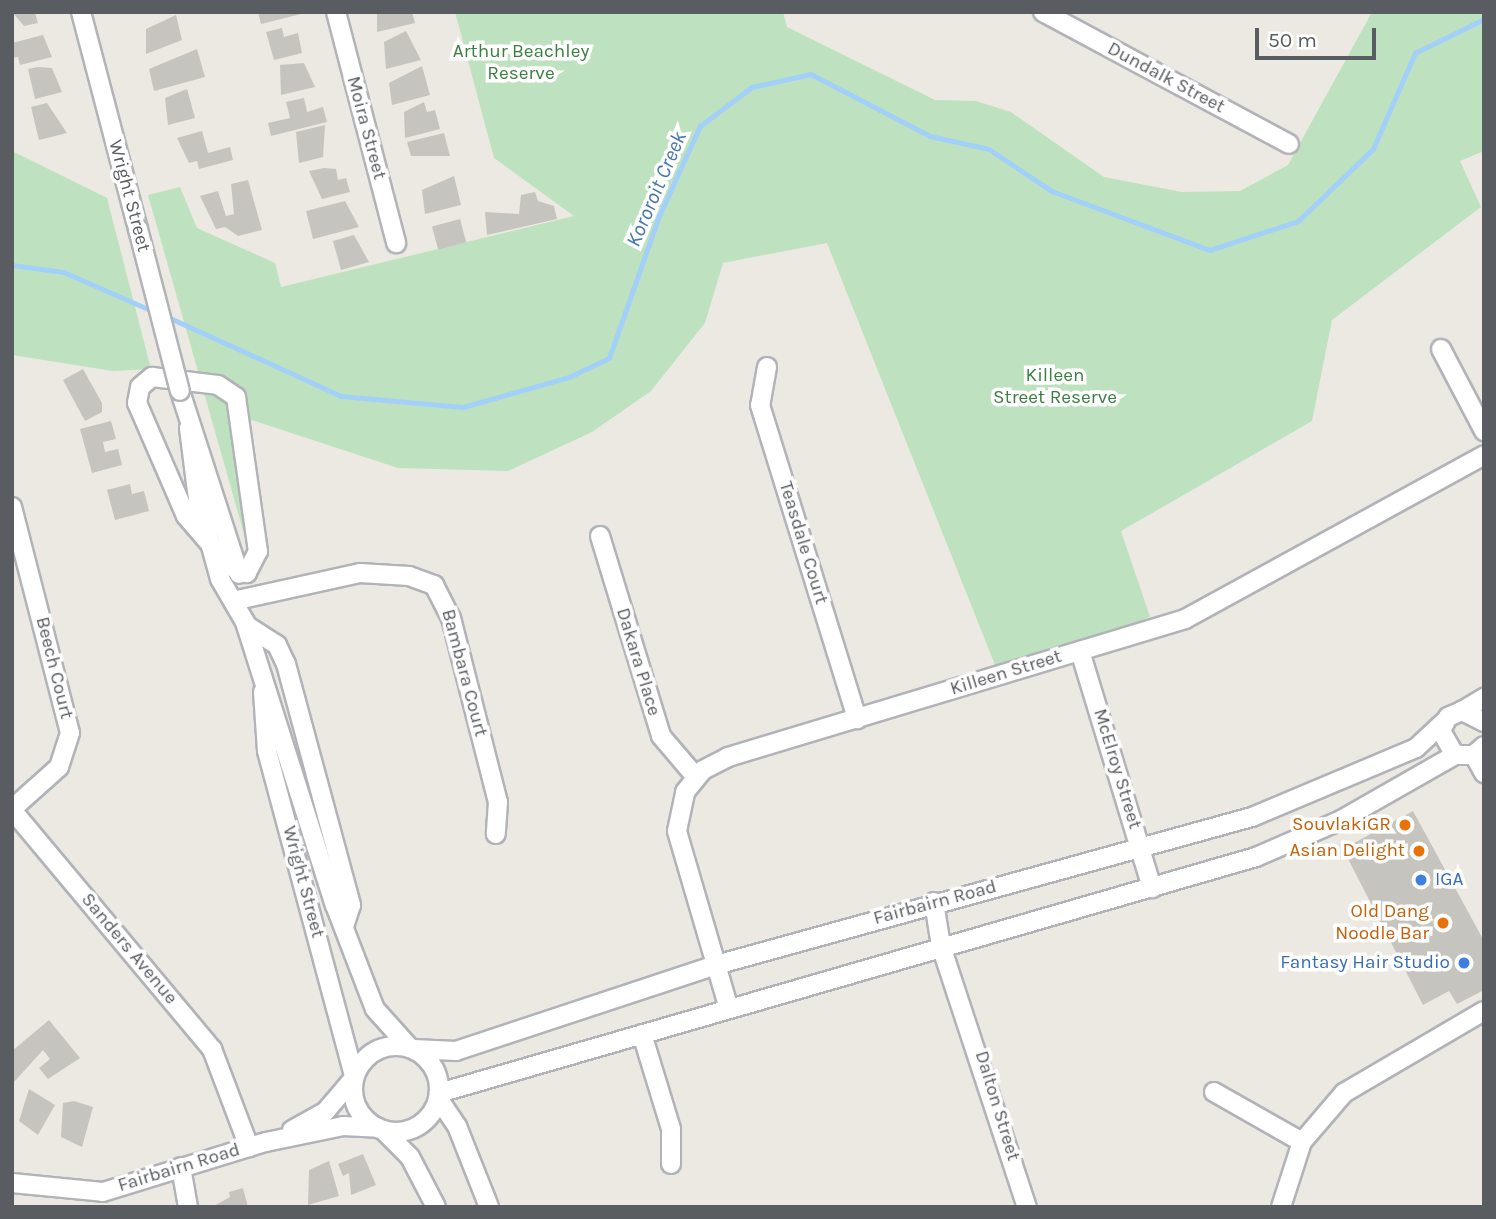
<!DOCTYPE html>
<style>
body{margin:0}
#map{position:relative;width:1496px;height:1219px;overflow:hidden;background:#ebe9e1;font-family:Karla,sans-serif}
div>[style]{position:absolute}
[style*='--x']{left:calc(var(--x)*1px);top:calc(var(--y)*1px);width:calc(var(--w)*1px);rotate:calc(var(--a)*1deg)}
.green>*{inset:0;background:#bee2c0}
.stream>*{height:4.5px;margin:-2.25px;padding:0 2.25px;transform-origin:2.25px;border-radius:2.25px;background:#a3d0f9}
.building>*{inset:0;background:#c6c4be;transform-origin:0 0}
.roads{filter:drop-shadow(2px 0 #b1b3b8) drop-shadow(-2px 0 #b1b3b8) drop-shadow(0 2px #b1b3b8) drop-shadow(0 -2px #b1b3b8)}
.minor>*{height:18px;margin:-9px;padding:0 9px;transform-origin:9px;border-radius:9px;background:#fff}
.minor>.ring{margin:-9px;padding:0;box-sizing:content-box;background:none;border:18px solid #fff;border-radius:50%}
.bridges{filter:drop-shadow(2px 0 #b1b3b8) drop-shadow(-2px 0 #b1b3b8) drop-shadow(0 2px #b1b3b8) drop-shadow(0 -2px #b1b3b8)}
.minor-bridge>*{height:18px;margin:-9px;padding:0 9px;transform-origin:9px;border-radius:9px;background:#fff}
.dots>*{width:19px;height:19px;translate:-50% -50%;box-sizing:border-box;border:4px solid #fff;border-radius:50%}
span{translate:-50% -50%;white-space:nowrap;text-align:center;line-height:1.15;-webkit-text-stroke:7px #fff;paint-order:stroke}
.park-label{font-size:19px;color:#3a7f3f}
.street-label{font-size:19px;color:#595c61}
.food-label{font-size:19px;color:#c56008}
.right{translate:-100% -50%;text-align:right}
.shop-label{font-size:19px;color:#366cbe}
.left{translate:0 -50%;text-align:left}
.water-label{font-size:21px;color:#4676b1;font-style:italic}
.frame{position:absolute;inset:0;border:14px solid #595c61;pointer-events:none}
.scale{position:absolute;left:1255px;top:28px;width:121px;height:32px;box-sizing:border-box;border:4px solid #595c61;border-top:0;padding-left:9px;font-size:21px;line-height:24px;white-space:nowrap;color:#595c61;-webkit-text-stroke:5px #fff;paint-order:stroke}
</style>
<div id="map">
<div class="green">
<div style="clip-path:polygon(455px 12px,783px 12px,787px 27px,935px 100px,976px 101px,1011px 112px,1104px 177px,1182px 192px,1240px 191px,1288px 165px,1372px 12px,1484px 12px,1484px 151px,1460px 161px,1481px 207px,1332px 320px,1312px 421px,1121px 531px,1150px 617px,999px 675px,827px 243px,723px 263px,705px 323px,651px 391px,592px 432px,508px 471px,398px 468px,233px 414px,250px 555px,148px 195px,180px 187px,197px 228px,275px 263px,281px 287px,574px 216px,494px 158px)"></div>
<div style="clip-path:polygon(12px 151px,107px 198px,151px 369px,113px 371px,12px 355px)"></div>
</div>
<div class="stream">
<div style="--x:12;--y:265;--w:52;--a:7.7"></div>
<div style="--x:64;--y:272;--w:97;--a:23.7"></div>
<div style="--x:168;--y:317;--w:190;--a:24.5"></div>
<div style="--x:341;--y:396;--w:122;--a:5.2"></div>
<div style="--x:463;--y:407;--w:110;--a:-15.8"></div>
<div style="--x:569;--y:377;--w:44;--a:-25.4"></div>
<div style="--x:609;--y:358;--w:151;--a:-70.6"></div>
<div style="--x:659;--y:216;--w:99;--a:-65.5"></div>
<div style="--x:700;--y:126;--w:65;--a:-36.9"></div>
<div style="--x:752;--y:87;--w:60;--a:-12.4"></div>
<div style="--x:811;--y:74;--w:134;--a:27.5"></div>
<div style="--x:930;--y:136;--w:60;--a:12.4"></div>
<div style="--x:989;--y:149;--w:76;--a:33.7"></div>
<div style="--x:1052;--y:191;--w:169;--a:20.5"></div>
<div style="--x:1210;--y:250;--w:93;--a:-18.2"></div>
<div style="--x:1298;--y:221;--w:104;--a:-43.8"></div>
<div style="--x:1373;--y:149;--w:105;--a:-66.4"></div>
<div style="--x:1415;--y:53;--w:77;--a:-26.2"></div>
</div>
<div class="building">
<div style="clip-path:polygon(12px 12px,35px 12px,38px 23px,24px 26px)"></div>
<div style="clip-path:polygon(258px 12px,300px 12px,301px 14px,261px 24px)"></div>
<div style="clip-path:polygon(377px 12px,412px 12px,415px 23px,377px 32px)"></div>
<div style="clip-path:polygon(176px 15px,182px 40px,146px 54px,146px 29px)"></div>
<div style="clip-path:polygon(282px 28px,284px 37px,298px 33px,302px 53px,274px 60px,266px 32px)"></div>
<div style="clip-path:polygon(406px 31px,421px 60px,386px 69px,384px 42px)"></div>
<div style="clip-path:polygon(43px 35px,52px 57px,20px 65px,18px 57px,12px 58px,12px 43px)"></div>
<div style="clip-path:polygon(197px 49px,205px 77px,154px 91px,149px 69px)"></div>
<div style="clip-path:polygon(304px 63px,315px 87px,281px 95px,280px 65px)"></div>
<div style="clip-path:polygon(422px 66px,430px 95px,392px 105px,389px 83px)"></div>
<div style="clip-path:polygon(38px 67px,52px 68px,62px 92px,35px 99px,28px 69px)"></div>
<div style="clip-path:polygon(187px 89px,195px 118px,168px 125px,165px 98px)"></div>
<div style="clip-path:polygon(304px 98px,307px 112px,323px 107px,327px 122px,271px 136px,268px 123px,290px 118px,286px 102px)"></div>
<div style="clip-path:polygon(424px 102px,427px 112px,435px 110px,440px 129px,405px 138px,404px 112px)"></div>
<div style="clip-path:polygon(47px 103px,67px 133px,39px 140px,31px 107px)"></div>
<div style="clip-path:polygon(325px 125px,323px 157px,299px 163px,296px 132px)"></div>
<div style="clip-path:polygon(202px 131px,208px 153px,230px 147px,233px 160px,199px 169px,197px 161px,189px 163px,177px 138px)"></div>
<div style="clip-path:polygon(444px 133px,450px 156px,411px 156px,407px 142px)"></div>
<div style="clip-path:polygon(324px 168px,336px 169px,338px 180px,346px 178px,350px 192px,322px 199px,309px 171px)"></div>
<div style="clip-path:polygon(454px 176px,461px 205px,425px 214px,422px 190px)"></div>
<div style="clip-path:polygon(248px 180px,262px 230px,238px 236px,225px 227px,216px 229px,200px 196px,218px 191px,226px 216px,234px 214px,231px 184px)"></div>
<div style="clip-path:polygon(535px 192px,538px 201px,554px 206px,557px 219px,487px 235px,485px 212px,519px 214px,521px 195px)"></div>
<div style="clip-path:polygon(345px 201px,359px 227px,313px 239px,306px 211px)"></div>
<div style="left:460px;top:219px;width:24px;height:29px;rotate:75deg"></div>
<div style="clip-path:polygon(354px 235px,369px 262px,341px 270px,333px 241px)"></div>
<div style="clip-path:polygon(83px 369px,102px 403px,102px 412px,85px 421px,63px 380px)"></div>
<div style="clip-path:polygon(111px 421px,116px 439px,103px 442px,105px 452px,118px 449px,122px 465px,92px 473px,80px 429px)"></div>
<div style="clip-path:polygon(130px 484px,132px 494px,144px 491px,149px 511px,115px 520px,107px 490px)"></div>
<div style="clip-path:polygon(1413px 811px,1484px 941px,1484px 990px,1457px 1004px,1449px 991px,1423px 1005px,1343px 849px)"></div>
<div style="clip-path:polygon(49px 1020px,80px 1058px,48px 1079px,39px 1068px,50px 1059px,43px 1050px,14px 1082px,12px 1051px)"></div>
<div style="clip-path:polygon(29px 1089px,55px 1105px,38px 1135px,19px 1121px)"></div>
<div style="clip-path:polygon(74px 1101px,93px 1107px,82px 1147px,61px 1137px,63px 1103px)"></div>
<div style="clip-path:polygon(363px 1154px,376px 1185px,351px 1195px,349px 1173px,343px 1176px,338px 1164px)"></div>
<div style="clip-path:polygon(329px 1161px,339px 1196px,308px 1205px,309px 1170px)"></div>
<div style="clip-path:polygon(243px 1188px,248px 1207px,212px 1207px,230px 1197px,229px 1192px)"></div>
</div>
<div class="roads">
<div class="minor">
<div style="--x:81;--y:12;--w:224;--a:75.3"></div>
<div style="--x:336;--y:12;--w:239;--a:75.4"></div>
<div style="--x:1043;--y:12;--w:279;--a:28.2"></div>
<div style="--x:1441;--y:349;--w:93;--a:62.3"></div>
<div style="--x:767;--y:367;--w:39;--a:100"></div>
<div style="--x:760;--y:405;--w:329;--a:72.8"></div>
<div style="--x:152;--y:377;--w:66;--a:6.9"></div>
<div style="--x:218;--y:385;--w:22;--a:34"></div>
<div style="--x:236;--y:397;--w:156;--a:81.9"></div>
<div style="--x:258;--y:551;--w:25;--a:117"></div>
<div style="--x:247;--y:573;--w:19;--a:-159"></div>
<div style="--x:229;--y:566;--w:66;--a:-130.7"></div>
<div style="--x:186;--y:516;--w:123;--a:-113.4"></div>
<div style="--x:137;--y:403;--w:16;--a:-79"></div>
<div style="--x:140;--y:387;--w:16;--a:-40"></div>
<div style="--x:180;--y:391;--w:192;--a:72.1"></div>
<div style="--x:189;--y:428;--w:72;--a:82.8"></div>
<div style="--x:198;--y:499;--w:83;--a:74.6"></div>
<div style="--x:220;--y:579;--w:50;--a:59.8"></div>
<div style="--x:245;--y:622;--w:297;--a:72.4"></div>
<div style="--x:335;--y:905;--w:111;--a:69"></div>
<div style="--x:375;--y:1009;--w:52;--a:48.1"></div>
<div style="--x:12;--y:507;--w:233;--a:75.6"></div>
<div style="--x:70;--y:733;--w:36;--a:108"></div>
<div style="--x:59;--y:767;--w:63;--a:138.2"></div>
<div style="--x:600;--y:536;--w:209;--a:73"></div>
<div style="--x:661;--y:736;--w:54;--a:49.5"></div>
<div style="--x:233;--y:601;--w:130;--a:-12.4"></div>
<div style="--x:360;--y:573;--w:49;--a:3.5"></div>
<div style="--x:409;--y:576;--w:27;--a:20"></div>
<div style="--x:434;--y:585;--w:37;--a:63"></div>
<div style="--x:451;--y:618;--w:190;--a:75.7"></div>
<div style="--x:498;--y:802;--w:32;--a:94"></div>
<div style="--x:246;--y:625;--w:37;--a:33"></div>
<div style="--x:277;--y:645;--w:21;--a:65"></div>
<div style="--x:286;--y:664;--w:250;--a:74.9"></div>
<div style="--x:351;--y:905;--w:22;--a:108"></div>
<div style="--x:1080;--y:651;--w:248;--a:73.1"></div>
<div style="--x:263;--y:692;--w:59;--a:86.1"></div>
<div style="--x:267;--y:751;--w:335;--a:75"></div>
<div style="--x:1462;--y:711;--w:26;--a:-31"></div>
<div style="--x:1484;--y:722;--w:25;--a:-153"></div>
<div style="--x:1462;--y:711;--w:15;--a:157"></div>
<div style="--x:1448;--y:717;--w:16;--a:117"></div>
<div style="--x:1441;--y:731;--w:28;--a:60"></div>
<div style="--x:1455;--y:755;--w:19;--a:0"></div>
<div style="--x:1474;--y:755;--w:13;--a:-42"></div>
<div style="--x:1474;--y:755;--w:21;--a:61"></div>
<div style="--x:12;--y:810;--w:312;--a:50.1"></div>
<div style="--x:212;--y:1049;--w:105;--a:69.3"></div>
<div style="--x:934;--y:902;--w:45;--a:81"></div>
<div style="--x:941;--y:946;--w:275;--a:71.8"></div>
<div style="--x:729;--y:1009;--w:185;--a:-106.3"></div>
<div style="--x:677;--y:831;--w:40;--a:-78"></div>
<div style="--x:685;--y:792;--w:28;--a:-51"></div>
<div style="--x:703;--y:770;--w:28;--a:-27"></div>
<div style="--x:728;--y:757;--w:477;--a:-16.8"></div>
<div style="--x:1185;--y:619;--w:341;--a:-28.7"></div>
<div style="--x:642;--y:1034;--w:99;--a:73"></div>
<div style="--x:671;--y:1129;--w:35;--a:90"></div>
<div class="ring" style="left:353px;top:1046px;width:68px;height:68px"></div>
<div style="--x:414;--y:1049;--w:42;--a:2.7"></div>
<div style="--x:456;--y:1051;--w:274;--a:-18.3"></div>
<div style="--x:716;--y:965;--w:556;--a:-15.44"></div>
<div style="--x:1252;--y:817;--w:178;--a:-22.8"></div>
<div style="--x:1416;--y:748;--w:37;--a:-43"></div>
<div style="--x:1214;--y:1092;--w:101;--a:29.6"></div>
<div style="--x:439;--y:1093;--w:850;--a:-16.11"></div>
<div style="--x:1256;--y:857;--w:93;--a:-23.5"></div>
<div style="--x:1341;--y:820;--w:131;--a:-29.7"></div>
<div style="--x:438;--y:1098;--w:34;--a:56"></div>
<div style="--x:457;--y:1126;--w:87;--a:68.4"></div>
<div style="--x:292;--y:1130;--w:38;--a:-29"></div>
<div style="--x:325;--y:1112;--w:43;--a:-49.7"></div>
<div style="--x:383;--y:1130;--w:38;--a:45"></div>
<div style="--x:410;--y:1157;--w:56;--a:62.5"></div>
<div style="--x:181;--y:1167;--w:41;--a:80.1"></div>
<div style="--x:12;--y:1183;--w:91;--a:5.6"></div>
<div style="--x:103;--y:1192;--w:170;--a:-17.1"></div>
<div style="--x:266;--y:1142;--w:79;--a:-11.7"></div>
<div style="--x:343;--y:1126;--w:35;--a:3"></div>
<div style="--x:1281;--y:1207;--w:68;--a:-72.1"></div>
<div style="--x:1302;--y:1142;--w:65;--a:-49.4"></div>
<div style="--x:1344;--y:1093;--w:162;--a:-30.4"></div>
</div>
</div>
<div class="bridges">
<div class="minor-bridge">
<div style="--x:138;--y:229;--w:167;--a:75.5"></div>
</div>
</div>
<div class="dots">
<div style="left:1405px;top:825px;background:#e8710a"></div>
<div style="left:1419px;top:851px;background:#e8710a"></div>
<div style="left:1421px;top:880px;background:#3f7fe0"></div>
<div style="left:1443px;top:923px;background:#e8710a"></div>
<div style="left:1464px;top:963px;background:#3f7fe0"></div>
</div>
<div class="park-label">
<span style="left:521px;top:63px">Arthur Beachley<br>Reserve</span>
<span style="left:1055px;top:387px">Killeen<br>Street Reserve</span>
</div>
<div class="street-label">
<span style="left:1166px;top:78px;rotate:28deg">Dundalk Street</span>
<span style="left:366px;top:128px;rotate:75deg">Moira Street</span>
<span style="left:129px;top:196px;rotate:75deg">Wright Street</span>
<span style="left:803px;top:543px;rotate:73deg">Teasdale Court</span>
<span style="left:638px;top:662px;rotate:73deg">Dakara Place</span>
<span style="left:54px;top:668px;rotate:76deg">Beech Court</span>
<span style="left:464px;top:673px;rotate:75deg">Bambara Court</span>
<span style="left:1006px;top:673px;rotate:-17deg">Killeen Street</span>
<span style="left:1117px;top:769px;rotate:73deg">McElroy Street</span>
<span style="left:303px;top:882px;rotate:75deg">Wright Street</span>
<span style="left:935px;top:903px;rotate:-15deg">Fairbairn Road</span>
<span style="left:129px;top:949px;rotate:50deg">Sanders Avenue</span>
<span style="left:997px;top:1106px;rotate:73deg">Dalton Street</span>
<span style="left:179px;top:1168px;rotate:-17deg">Fairbairn Road</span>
</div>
<div class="food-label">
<span class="right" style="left:1391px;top:825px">SouvlakiGR</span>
<span class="right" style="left:1405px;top:851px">Asian Delight</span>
<span class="right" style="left:1429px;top:923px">Old Dang<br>Noodle Bar</span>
</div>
<div class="shop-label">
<span class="left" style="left:1435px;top:880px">IGA</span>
<span class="right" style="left:1450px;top:963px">Fantasy Hair Studio</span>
</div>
<div class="water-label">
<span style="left:656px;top:189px;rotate:-67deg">Kororoit Creek</span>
</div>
<div class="frame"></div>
<div class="scale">50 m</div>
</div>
